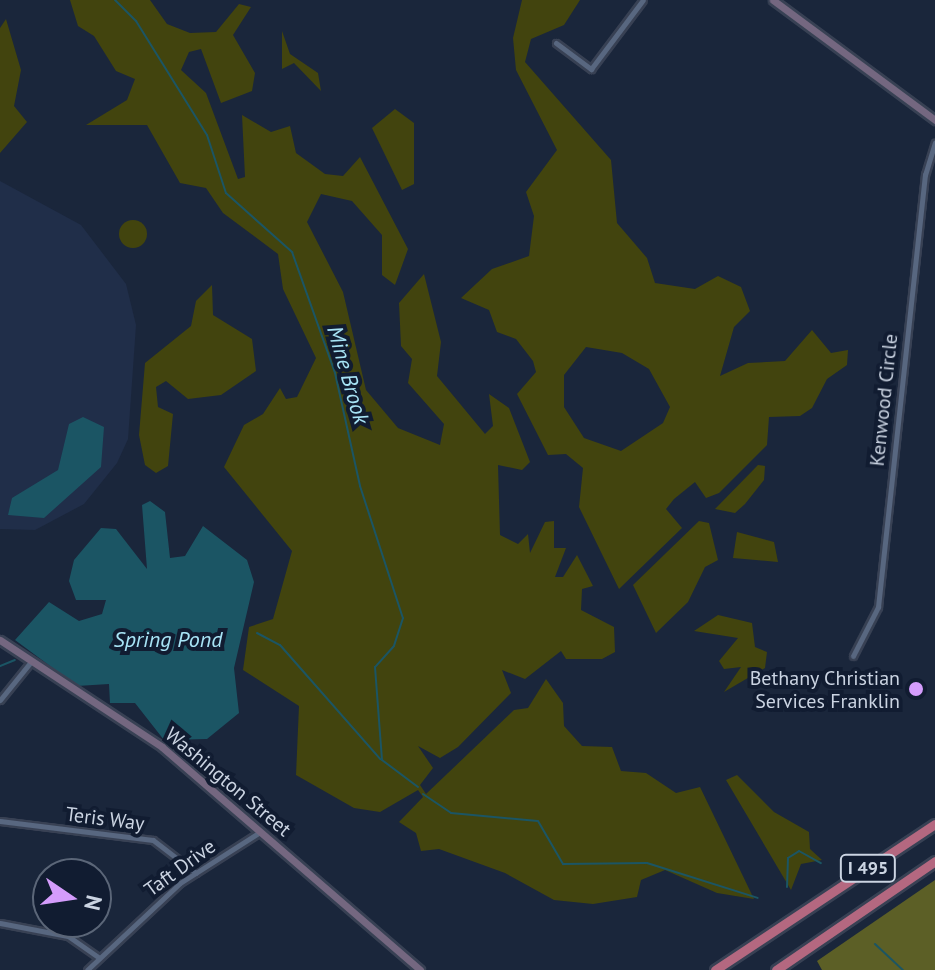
<!DOCTYPE html>
<style>
body{margin:0}
#map{position:relative;width:935px;height:970px;overflow:hidden;background:#1a263b;font-family:"PT Sans",sans-serif}
div>[style]{position:absolute}
[style*='--x']{left:calc(var(--x)*1px);top:calc(var(--y)*1px);width:calc(var(--w)*1px);rotate:calc(var(--a)*1deg)}
.built>*{inset:0;background:#202e49}
.green>*{inset:0;background:#42440e}
.round{border-radius:50%}
.forest>*{inset:0;background:#5c5f26}
.water>*{inset:0;background:#1b5564}
.stream>*{height:2px;margin:-1px;padding:0 1px;transform-origin:1px;border-radius:1px;background:#1b5564}
.roads{filter:drop-shadow(2px 0 #384154) drop-shadow(-2px 0 #384154) drop-shadow(0 2px #384154) drop-shadow(0 -2px #384154)}
.minor>*{height:5px;margin:-2.5px;padding:0 2.5px;transform-origin:2.5px;border-radius:2.5px;background:#586780}
.secondary>*{height:7px;margin:-3.5px;padding:0 3.5px;transform-origin:3.5px;border-radius:3.5px;background:#746780}
.motorway>*{height:9px;margin:-4.5px;padding:0 4.5px;transform-origin:4.5px;border-radius:4.5px;background:#b46880}
.dots>*{width:22px;height:22px;translate:-50% -50%;box-sizing:border-box;border:4px solid #111c31;border-radius:50%}
span{translate:-50% -50%;white-space:nowrap;text-align:center;line-height:1.15;-webkit-text-stroke:8px #111c31;paint-order:stroke}
.shield-label span{padding:2px 6px;background:#111c31;border:2px solid;border-radius:6px;-webkit-text-stroke-width:0}
.shield-label{font-size:18px;color:#cbd4e2;font-weight:700}
.street-label{font-size:20px;color:#cbd4e2}
.poi-label{font-size:20px;color:#cbd4e2}
.right{translate:-100% -50%;text-align:right}
.water-label{font-size:22px;color:#a8e4f6;font-style:italic}
.north{position:absolute;left:32px;top:858px;width:80px;height:80px;box-sizing:border-box;background:#111c31;border:2px solid #5b6678;border-radius:50%;rotate:103deg;font-size:22px;font-weight:700;line-height:32px;text-align:center;color:#cbd4e2}
.north::after{content:'';display:block;margin:auto;width:28px;height:36px;background:#d49cfc;clip-path:polygon(50% 0,100% 100%,50% 72%,0 100%)}
</style>
<div id="map">
<div class="built">
<div style="clip-path:polygon(0 181px,81px 225px,126px 284px,136px 325px,128px 439px,117px 463px,84px 504px,35px 530px,0 529px)"></div>
</div>
<div class="green">
<div style="clip-path:polygon(70px 0,150px 0,167px 24px,190px 33px,216px 32px,239px 4px,251px 7px,233px 35px,255px 73px,252px 91px,221px 103px,201px 49px,189px 52px,181px 70px,206px 93px,238px 179px,245px 177px,242px 115px,271px 132px,290px 126px,296px 153px,325px 174px,343px 176px,360px 157px,408px 249px,395px 285px,382px 275px,382px 235px,352px 201px,321px 194px,307px 222px,343px 292px,366px 390px,398px 428px,440px 445px,444px 424px,408px 383px,412px 359px,401px 346px,399px 303px,424px 274px,441px 342px,437px 376px,485px 434px,493px 426px,489px 394px,509px 408px,530px 462px,522px 470px,498px 465px,500px 535px,518px 544px,528px 534px,530px 553px,545px 522px,554px 521px,554px 548px,566px 548px,555px 577px,563px 577px,577px 555px,593px 586px,582px 589px,581px 610px,614px 627px,615px 652px,602px 659px,566px 659px,561px 651px,525px 679px,502px 670px,511px 693px,458px 747px,440px 758px,418px 746px,433px 768px,420px 785px,426px 794px,514px 710px,528px 708px,546px 679px,563px 703px,564px 726px,582px 746px,612px 747px,621px 771px,646px 773px,676px 793px,700px 787px,754px 899px,717px 893px,665px 870px,641px 880px,637px 897px,593px 904px,554px 900px,505px 873px,439px 849px,421px 851px,416px 833px,399px 822px,423px 797px,418px 790px,380px 812px,354px 808px,296px 775px,299px 706px,243px 670px,249px 627px,273px 619px,292px 551px,224px 467px,244px 425px,263px 414px,280px 388px,286px 399px,297px 397px,316px 358px,283px 289px,278px 254px,223px 213px,206px 188px,180px 183px,147px 125px,86px 125px,127px 100px,135px 79px,116px 71px,94px 36px,78px 26px)"></div>
<div style="clip-path:polygon(evenodd,522px 0,580px 0,564px 25px,531px 39px,525px 62px,611px 160px,617px 223px,647px 258px,655px 283px,695px 289px,718px 276px,741px 287px,750px 311px,734px 327px,720px 376px,748px 363px,785px 361px,812px 330px,831px 353px,848px 350px,847px 365px,827px 379px,812px 408px,800px 416px,769px 417px,767px 445px,719px 493px,706px 498px,695px 482px,674px 499px,666px 509px,682px 528px,619px 589px,579px 507px,583px 468px,566px 454px,548px 455px,517px 394px,536px 372px,533px 361px,516px 339px,497px 332px,489px 310px,461px 298px,492px 269px,529px 256px,534px 216px,526px 192px,557px 150px,516px 70px,513px 38px,522px 0,586px 347px,622px 353px,649px 369px,670px 407px,663px 423px,621px 451px,584px 438px,564px 407px,564px 375px,586px 347px)"></div>
<div style="clip-path:polygon(6px 19px,21px 70px,14px 106px,27px 122px,0 153px,0 28px)"></div>
<div style="clip-path:polygon(282px 31px,290px 54px,318px 73px,321px 91px,294px 63px,282px 69px)"></div>
<div style="clip-path:polygon(395px 109px,414px 123px,414px 184px,402px 190px,372px 128px)"></div>
<div class="round" style="left:119px;top:220px;width:28px;height:28px"></div>
<div style="clip-path:polygon(212px 285px,213px 315px,252px 339px,256px 371px,221px 395px,188px 399px,166px 381px,156px 387px,158px 407px,173px 414px,168px 466px,156px 473px,145px 465px,139px 435px,145px 363px,191px 326px,196px 301px)"></div>
<div style="clip-path:polygon(758px 465px,765px 466px,764px 480px,745px 504px,735px 513px,715px 509px)"></div>
<div style="clip-path:polygon(699px 521px,709px 523px,718px 560px,705px 567px,688px 602px,656px 633px,633px 585px)"></div>
<div style="clip-path:polygon(737px 532px,774px 542px,778px 562px,733px 558px)"></div>
<div style="clip-path:polygon(718px 615px,752px 623px,755px 647px,767px 652px,765px 668px,724px 692px,741px 667px,724px 669px,719px 661px,738px 638px,694px 631px)"></div>
<div style="clip-path:polygon(737px 775px,774px 812px,809px 832px,810px 849px,822px 860px,801px 864px,791px 890px,726px 780px)"></div>
</div>
<div class="forest">
<div style="clip-path:polygon(935px 880px,935px 970px,822px 970px,817px 961px)"></div>
</div>
<div class="water">
<div style="clip-path:polygon(83px 417px,104px 427px,101px 467px,44px 518px,8px 515px,12px 498px,58px 470px,69px 424px)"></div>
<div style="clip-path:polygon(150px 501px,165px 512px,170px 558px,185px 556px,203px 526px,247px 560px,254px 582px,234px 668px,239px 713px,207px 739px,164px 740px,135px 703px,110px 703px,109px 684px,77px 686px,15px 640px,49px 602px,79px 621px,102px 614px,106px 600px,76px 600px,69px 581px,74px 560px,101px 528px,116px 529px,147px 569px,142px 505px)"></div>
</div>
<div class="stream">
<div style="--x:115;--y:0;--w:30;--a:45"></div>
<div style="--x:136;--y:21;--w:134;--a:58.1"></div>
<div style="--x:207;--y:135;--w:61;--a:71.9"></div>
<div style="--x:226;--y:193;--w:89;--a:41.8"></div>
<div style="--x:292;--y:252;--w:128;--a:70.4"></div>
<div style="--x:335;--y:373;--w:116;--a:77.5"></div>
<div style="--x:360;--y:486;--w:139;--a:72"></div>
<div style="--x:403;--y:618;--w:29;--a:108"></div>
<div style="--x:394;--y:646;--w:28;--a:132"></div>
<div style="--x:375;--y:667;--w:93;--a:85.7"></div>
<div style="--x:382;--y:760;--w:45;--a:36.9"></div>
<div style="--x:257;--y:633;--w:26;--a:28"></div>
<div style="--x:280;--y:645;--w:152;--a:48.7"></div>
<div style="--x:0;--y:666;--w:16;--a:-22"></div>
<div style="--x:423;--y:794;--w:34;--a:34"></div>
<div style="--x:451;--y:813;--w:87;--a:5.3"></div>
<div style="--x:538;--y:821;--w:50;--a:59.8"></div>
<div style="--x:563;--y:864;--w:84;--a:-0.7"></div>
<div style="--x:647;--y:863;--w:116;--a:17.5"></div>
<div style="--x:787;--y:887;--w:29;--a:-88"></div>
<div style="--x:788;--y:858;--w:13;--a:-32"></div>
<div style="--x:799;--y:851;--w:25;--a:29"></div>
<div style="--x:875;--y:944;--w:38;--a:43"></div>
</div>
<div class="roads">
<div class="minor">
<div style="--x:556;--y:43;--w:44;--a:36.6"></div>
<div style="--x:591;--y:69;--w:86;--a:-53"></div>
<div style="--x:853;--y:656;--w:55;--a:-63"></div>
<div style="--x:878;--y:607;--w:435;--a:-83.8"></div>
<div style="--x:925;--y:175;--w:34;--a:-73"></div>
<div style="--x:0;--y:700;--w:48;--a:-51"></div>
<div style="--x:0;--y:821;--w:154;--a:7.1"></div>
<div style="--x:153;--y:840;--w:54;--a:37.5"></div>
<div style="--x:0;--y:923;--w:69;--a:10.8"></div>
<div style="--x:68;--y:936;--w:38;--a:35"></div>
<div style="--x:87;--y:970;--w:127;--a:-43.1"></div>
<div style="--x:180;--y:883;--w:95;--a:-32.5"></div>
</div>
<div class="secondary">
<div style="--x:773;--y:0;--w:202;--a:36.5"></div>
<div style="--x:0;--y:640;--w:194;--a:33.4"></div>
<div style="--x:162;--y:747;--w:341;--a:40.8"></div>
</div>
<div class="motorway">
<div style="--x:715;--y:970;--w:264;--a:-33.6"></div>
<div style="--x:776;--y:970;--w:193;--a:-34.4"></div>
</div>
</div>
<div class="dots">
<div style="left:916px;top:689px;background:#d49cfc"></div>
</div>
<div class="shield-label">
<span style="left:868px;top:868px">I 495</span>
</div>
<div class="street-label">
<span style="left:884px;top:400px;rotate:-84deg">Kenwood Circle</span>
<span style="left:228px;top:782px;rotate:40deg">Washington Street</span>
<span style="left:105px;top:819px;rotate:7deg">Teris Way</span>
<span style="left:180px;top:868px;rotate:-36deg">Taft Drive</span>
</div>
<div class="poi-label">
<span class="right" style="left:900px;top:690px">Bethany Christian<br>Services Franklin</span>
</div>
<div class="water-label">
<span style="left:348px;top:375px;rotate:74deg">Mine Brook</span>
<span style="left:168px;top:640px">Spring Pond</span>
</div>
<div class="north">N</div>
</div>
